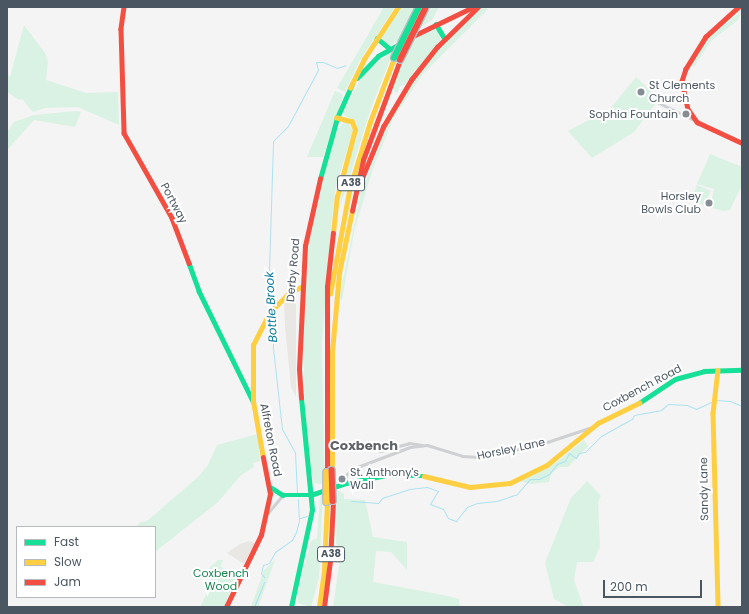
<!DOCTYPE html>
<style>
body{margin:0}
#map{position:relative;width:749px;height:614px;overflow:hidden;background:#f4f4f4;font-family:Poppins,sans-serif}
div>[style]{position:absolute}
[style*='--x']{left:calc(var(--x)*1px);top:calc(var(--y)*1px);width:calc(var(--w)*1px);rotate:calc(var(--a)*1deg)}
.commercial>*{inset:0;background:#e8e7e3}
.green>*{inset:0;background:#d9f2e3;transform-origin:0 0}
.stream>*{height:1px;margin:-0.5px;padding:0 0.5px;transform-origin:0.5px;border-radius:0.5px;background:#aee2f0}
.street>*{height:3px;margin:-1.5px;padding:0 1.5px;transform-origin:1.5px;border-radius:1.5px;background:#ced0d2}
.fast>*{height:4.5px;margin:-2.25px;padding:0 2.25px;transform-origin:2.25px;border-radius:2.25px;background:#16e098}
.slow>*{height:4.5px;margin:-2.25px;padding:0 2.25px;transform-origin:2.25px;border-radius:2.25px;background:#ffcf43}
.jam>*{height:4.5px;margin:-2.25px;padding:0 2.25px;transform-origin:2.25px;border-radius:2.25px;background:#f24e42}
.bridges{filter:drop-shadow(1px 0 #b9bec3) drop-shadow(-1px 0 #b9bec3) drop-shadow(0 1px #b9bec3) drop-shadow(0 -1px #b9bec3)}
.fast-bridge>*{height:5.5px;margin:-2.75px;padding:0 2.75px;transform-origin:2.75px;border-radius:2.75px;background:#16e098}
.slow-bridge>*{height:5.5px;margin:-2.75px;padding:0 2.75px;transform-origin:2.75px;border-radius:2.75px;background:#ffcf43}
.jam-bridge>*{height:5.5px;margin:-2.75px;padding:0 2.75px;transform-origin:2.75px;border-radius:2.75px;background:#f24e42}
.dots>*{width:11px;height:11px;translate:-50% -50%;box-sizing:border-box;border:2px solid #fff;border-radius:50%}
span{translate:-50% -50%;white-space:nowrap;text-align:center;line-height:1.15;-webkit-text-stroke:4px #fff;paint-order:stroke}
.shield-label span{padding:1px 3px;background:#fff;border:1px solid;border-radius:3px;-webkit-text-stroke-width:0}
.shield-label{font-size:10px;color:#4a5661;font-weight:700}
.poi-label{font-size:11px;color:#4a5661}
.left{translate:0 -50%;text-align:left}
.right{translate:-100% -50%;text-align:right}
.street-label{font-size:11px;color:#4a5661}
.park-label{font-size:11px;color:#17864f}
.water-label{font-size:12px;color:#0c7c9b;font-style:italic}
.quarter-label{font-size:13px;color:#5f6368;font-weight:700}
.frame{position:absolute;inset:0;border:8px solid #4a5661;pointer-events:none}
.legend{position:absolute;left:16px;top:526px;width:140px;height:72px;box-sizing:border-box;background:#fff;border:1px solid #b7bbc0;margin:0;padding:5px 7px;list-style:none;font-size:12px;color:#4a5661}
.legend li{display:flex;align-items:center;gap:8px;height:20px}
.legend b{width:20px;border:1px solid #b7bbc0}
.scale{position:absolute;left:603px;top:580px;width:99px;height:18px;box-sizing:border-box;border:2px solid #4a5661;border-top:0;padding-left:5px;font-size:12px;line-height:14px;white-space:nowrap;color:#4a5661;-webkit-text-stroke:3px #fff;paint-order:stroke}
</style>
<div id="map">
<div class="commercial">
<div style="clip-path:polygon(290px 297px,296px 299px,296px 397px,291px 387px,285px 327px,284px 301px)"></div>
<div style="clip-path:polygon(249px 541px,255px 543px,244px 564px,227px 553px,240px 544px)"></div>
</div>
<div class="green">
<div style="clip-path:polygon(384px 7px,395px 7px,360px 60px,345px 92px,337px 88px)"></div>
<div style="clip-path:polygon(400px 7px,416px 7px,399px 40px,390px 46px,383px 40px,382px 34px)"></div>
<div style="clip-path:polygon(428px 7px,439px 7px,432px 20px,419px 28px)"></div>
<div style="clip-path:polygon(483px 7px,488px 9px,422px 75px,393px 119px,372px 171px,354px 232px,342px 300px,339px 299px,361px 193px,391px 117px,413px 81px,434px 54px)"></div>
<div style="clip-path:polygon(742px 7px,738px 20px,711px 41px,694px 67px,691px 64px,709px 37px,738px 14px)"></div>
<div style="clip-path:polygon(24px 25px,45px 53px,48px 62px,46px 80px,86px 93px,118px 92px,119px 125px,78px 107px,45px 108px,33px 112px,22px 99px,19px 100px,7px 92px,7px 73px,10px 77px)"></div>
<div style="clip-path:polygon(437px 29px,441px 41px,405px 85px,400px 86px,397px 93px,394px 91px,394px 83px,414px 39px)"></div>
<div style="clip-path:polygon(394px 50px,372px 105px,340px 207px,345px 174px,357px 135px,355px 123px,342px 113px,364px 73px)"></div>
<div style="clip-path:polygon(636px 77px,659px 99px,634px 132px,592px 158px,568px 131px,610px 109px)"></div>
<div style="clip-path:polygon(335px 91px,343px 95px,323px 157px,307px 157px)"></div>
<div style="clip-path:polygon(76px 111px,81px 112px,75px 127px,34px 120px,7px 150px,7px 132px,14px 122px,34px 115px)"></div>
<div style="clip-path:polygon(344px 122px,349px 124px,353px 131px,336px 186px,331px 225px,322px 343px,324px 466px,324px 482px,320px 484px,314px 483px,307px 450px,302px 324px,308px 241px,336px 131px)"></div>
<div style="clip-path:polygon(710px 154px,742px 167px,741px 187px,730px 210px,723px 211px,710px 207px,714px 189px,697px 184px)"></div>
<div style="left:697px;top:185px;width:15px;height:16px;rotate:23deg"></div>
<div style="clip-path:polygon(258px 434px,260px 461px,253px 463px,254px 467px,241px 475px,218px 502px,155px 552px,155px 527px,136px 527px,141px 522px,147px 521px,198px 477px,208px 465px,217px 445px)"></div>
<div style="clip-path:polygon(584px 440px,588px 446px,568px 467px,559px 467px,551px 474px,549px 482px,531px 484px,520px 481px,558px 461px)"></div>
<div style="clip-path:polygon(587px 481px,601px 496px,598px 502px,600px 547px,593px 562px,577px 562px,574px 580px,583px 606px,569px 607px,554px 599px,545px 563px,571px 498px)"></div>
<div style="clip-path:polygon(337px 490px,344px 494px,344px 499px,365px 500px,373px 537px,407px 542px,407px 570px,391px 552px,376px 551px,373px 582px,448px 596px,459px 599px,460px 607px,333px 607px,340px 559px,336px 542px)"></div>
<div style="clip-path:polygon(323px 494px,319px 578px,311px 607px,298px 603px,298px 592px,311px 541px,317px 538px,320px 496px)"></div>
<div style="clip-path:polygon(218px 560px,223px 560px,220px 566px,236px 577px,224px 607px,200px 607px,210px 587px,210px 575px,207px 570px)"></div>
<div style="clip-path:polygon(275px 560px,258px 607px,251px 607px,264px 570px)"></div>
</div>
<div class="stream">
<div style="--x:273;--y:306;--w:36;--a:-96"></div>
<div style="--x:269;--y:270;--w:129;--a:-88.2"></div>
<div style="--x:273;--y:141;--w:21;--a:-45"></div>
<div style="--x:288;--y:126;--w:64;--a:-61.8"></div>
<div style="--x:318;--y:70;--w:8;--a:-104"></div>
<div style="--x:316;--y:62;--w:7;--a:0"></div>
<div style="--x:323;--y:62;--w:15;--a:23"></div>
<div style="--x:337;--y:68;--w:9;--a:-18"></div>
<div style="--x:273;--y:311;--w:37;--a:90"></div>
<div style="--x:273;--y:348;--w:81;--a:83.7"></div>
<div style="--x:282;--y:429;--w:26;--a:61"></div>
<div style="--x:295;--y:452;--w:42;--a:87.3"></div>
<div style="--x:716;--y:400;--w:14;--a:4"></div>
<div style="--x:730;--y:401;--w:13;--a:23"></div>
<div style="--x:351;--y:501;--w:27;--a:4"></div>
<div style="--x:378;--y:503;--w:6;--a:-51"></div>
<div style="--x:382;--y:498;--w:28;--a:-18"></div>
<div style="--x:409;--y:489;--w:18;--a:-6"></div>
<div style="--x:427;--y:487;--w:12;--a:20"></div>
<div style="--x:438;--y:491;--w:15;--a:122"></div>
<div style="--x:430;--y:504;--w:14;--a:21"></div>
<div style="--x:443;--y:509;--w:10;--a:61"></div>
<div style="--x:448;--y:518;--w:9;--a:21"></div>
<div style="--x:456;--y:521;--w:18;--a:-52"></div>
<div style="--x:467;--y:507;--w:11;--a:-22"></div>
<div style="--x:477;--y:503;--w:20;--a:-6"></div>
<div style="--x:497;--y:501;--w:21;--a:-19"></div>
<div style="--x:517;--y:494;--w:20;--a:-49"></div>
<div style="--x:530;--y:479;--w:9;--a:0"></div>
<div style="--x:539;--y:479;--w:11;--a:-27"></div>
<div style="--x:549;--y:474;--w:13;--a:-51"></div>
<div style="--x:557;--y:464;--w:9;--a:-21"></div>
<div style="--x:565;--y:461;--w:9;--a:-63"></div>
<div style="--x:569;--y:453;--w:9;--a:36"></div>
<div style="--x:576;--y:458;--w:6;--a:-59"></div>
<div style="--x:579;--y:453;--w:6;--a:-9"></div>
<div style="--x:585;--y:452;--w:23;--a:-45"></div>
<div style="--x:601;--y:436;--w:35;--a:-29"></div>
<div style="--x:632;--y:419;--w:4;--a:-63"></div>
<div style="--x:634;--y:415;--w:27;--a:-10"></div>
<div style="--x:661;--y:410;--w:9;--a:-41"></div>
<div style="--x:668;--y:404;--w:19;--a:3"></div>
<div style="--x:687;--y:405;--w:10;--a:24"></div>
<div style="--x:696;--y:409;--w:19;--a:-25"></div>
<div style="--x:300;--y:518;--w:7;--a:-16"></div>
<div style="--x:264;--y:577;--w:5;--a:-127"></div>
<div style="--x:261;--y:573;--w:8;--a:-76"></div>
<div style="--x:263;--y:565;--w:6;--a:-18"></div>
<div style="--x:269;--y:563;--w:13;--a:-61"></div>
<div style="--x:275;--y:552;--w:21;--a:-35"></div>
<div style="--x:292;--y:540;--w:9;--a:-63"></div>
<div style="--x:296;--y:532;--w:11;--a:-75"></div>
<div style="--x:299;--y:521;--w:22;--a:-93"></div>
<div style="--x:254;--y:607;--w:27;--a:-68"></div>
</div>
<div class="street">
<div style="--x:657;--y:102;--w:43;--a:26"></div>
<div style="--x:380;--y:451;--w:30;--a:-15"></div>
<div style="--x:409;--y:443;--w:13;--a:9"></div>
<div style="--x:346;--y:483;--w:8;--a:-90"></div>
<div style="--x:346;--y:475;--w:8;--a:-45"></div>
<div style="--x:352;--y:469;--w:62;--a:-20.8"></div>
<div style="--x:410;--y:447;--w:17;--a:-7"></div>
<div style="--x:427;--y:445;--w:37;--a:17"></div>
<div style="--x:462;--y:456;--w:18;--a:3"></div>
<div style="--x:480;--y:457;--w:62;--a:-12"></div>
<div style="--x:541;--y:444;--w:57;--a:-18.4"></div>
<div style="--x:266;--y:515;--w:26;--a:-50"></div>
</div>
<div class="fast">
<div style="--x:436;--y:24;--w:17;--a:59"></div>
<div style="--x:377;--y:38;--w:17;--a:40"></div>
<div style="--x:357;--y:78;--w:30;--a:-46"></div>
<div style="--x:378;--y:56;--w:29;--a:-29"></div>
<div style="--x:320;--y:179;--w:63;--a:-74.4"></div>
<div style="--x:337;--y:118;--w:36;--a:-66"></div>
<div style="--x:189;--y:263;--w:30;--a:70"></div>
<div style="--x:199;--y:291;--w:123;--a:63.9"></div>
<div style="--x:639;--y:403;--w:43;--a:-33.7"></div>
<div style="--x:675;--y:379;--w:30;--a:-15"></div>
<div style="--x:704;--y:371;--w:38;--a:-2"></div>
<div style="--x:270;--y:487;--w:15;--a:32"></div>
<div style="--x:283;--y:495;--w:28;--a:0"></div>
<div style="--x:311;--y:495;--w:37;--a:-19"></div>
<div style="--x:346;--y:483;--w:38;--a:-11"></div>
<div style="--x:383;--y:476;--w:41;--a:0"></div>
<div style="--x:291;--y:607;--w:99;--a:-77.8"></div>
<div style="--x:312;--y:510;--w:113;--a:-95.6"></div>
</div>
<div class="slow">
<div style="--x:350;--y:88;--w:32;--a:-64"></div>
<div style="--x:364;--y:59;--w:62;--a:-56.8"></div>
<div style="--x:333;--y:233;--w:36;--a:-84"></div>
<div style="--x:337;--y:197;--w:69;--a:-75"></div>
<div style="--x:355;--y:130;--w:9;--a:-111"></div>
<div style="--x:352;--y:122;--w:16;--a:-165"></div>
<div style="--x:330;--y:294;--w:105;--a:-79.5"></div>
<div style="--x:349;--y:191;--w:72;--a:-73.1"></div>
<div style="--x:370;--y:122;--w:68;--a:-69.4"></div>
<div style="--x:718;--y:370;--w:43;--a:96.6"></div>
<div style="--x:713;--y:413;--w:194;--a:88.5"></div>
<div style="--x:263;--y:458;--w:58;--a:-100"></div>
<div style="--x:253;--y:401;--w:56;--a:-90"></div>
<div style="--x:253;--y:345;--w:37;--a:-63"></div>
<div style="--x:270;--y:312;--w:28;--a:-45"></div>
<div style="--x:290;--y:292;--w:12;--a:-24"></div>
<div style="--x:332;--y:470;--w:118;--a:-90"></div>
<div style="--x:332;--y:352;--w:79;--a:-84.9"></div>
<div style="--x:339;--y:273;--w:63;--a:-78.2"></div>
<div style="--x:424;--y:476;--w:47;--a:13.4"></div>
<div style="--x:470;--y:487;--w:40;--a:-5.7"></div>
<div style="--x:510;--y:483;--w:41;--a:-25.9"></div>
<div style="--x:547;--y:465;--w:66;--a:-39.5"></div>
<div style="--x:598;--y:423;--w:46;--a:-26"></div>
<div style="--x:319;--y:607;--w:37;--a:-82"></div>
<div style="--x:324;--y:570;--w:68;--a:-87.5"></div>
</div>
<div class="jam">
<div style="--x:124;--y:7;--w:22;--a:98"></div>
<div style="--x:121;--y:29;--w:104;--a:88.3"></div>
<div style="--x:124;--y:133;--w:98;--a:60.5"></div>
<div style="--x:172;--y:218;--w:48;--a:69.3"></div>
<div style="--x:739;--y:7;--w:45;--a:137.7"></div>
<div style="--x:706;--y:37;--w:38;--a:122"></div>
<div style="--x:686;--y:69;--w:13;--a:108"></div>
<div style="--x:682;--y:81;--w:29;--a:78"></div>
<div style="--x:688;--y:109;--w:16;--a:55"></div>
<div style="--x:697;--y:122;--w:50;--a:25"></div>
<div style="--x:411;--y:37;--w:69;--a:-25.8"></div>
<div style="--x:362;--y:178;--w:55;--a:-67.6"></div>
<div style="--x:383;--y:127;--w:55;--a:-59.2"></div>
<div style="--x:411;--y:80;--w:42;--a:-51.8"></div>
<div style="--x:437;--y:47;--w:57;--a:-44.3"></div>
<div style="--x:352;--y:211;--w:52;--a:-77.8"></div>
<div style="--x:363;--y:160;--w:107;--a:-69.7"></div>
<div style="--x:301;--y:398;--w:29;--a:-94"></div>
<div style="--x:299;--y:369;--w:123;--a:-87.2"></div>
<div style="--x:305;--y:246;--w:69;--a:-77.4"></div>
<div style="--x:327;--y:472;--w:185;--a:-90"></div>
<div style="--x:327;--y:287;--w:54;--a:-83.7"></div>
<div style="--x:226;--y:607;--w:80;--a:-64.1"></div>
<div style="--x:261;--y:535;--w:42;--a:-77.6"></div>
<div style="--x:270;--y:494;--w:37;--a:-101"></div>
<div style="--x:324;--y:607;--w:46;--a:-82.6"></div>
<div style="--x:330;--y:561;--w:60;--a:-87.1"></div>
</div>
<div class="bridges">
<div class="fast-bridge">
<div style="--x:394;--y:58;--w:57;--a:-63.9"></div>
</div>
<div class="slow-bridge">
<div style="--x:327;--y:472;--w:30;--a:90"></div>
</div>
<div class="jam-bridge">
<div style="--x:400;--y:60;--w:57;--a:-63.9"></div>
<div style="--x:332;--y:470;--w:31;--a:88"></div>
</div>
</div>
<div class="dots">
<div style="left:641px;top:92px;background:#868d94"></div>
<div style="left:686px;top:114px;background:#868d94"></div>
<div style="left:709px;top:203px;background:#868d94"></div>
<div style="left:342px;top:479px;background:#868d94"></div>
</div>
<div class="shield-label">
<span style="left:351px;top:183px">A38</span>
<span style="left:331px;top:554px">A38</span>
</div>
<div class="poi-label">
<span class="left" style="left:649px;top:92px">St Clements<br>Church</span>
<span class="right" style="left:678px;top:114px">Sophia Fountain</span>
<span class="right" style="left:701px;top:203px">Horsley<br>Bowls Club</span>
<span class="left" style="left:350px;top:479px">St. Anthony's<br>Wall</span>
</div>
<div class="street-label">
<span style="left:174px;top:203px;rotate:62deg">Portway</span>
<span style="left:293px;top:270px;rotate:-85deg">Derby Road</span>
<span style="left:642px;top:388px;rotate:-28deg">Coxbench Road</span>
<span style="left:271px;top:440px;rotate:79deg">Alfreton Road</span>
<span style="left:511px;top:449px;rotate:-12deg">Horsley Lane</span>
<span style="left:704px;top:489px;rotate:-91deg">Sandy Lane</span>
</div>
<div class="park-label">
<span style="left:221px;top:580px">Coxbench<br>Wood</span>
</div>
<div class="water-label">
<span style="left:271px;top:307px;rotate:-93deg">Bottle Brook</span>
</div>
<div class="quarter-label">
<span style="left:364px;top:446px">Coxbench</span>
</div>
<div class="frame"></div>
<ul class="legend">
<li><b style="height:5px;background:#16e098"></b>Fast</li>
<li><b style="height:5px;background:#ffcf43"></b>Slow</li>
<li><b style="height:5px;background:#f24e42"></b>Jam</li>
</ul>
<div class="scale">200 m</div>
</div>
